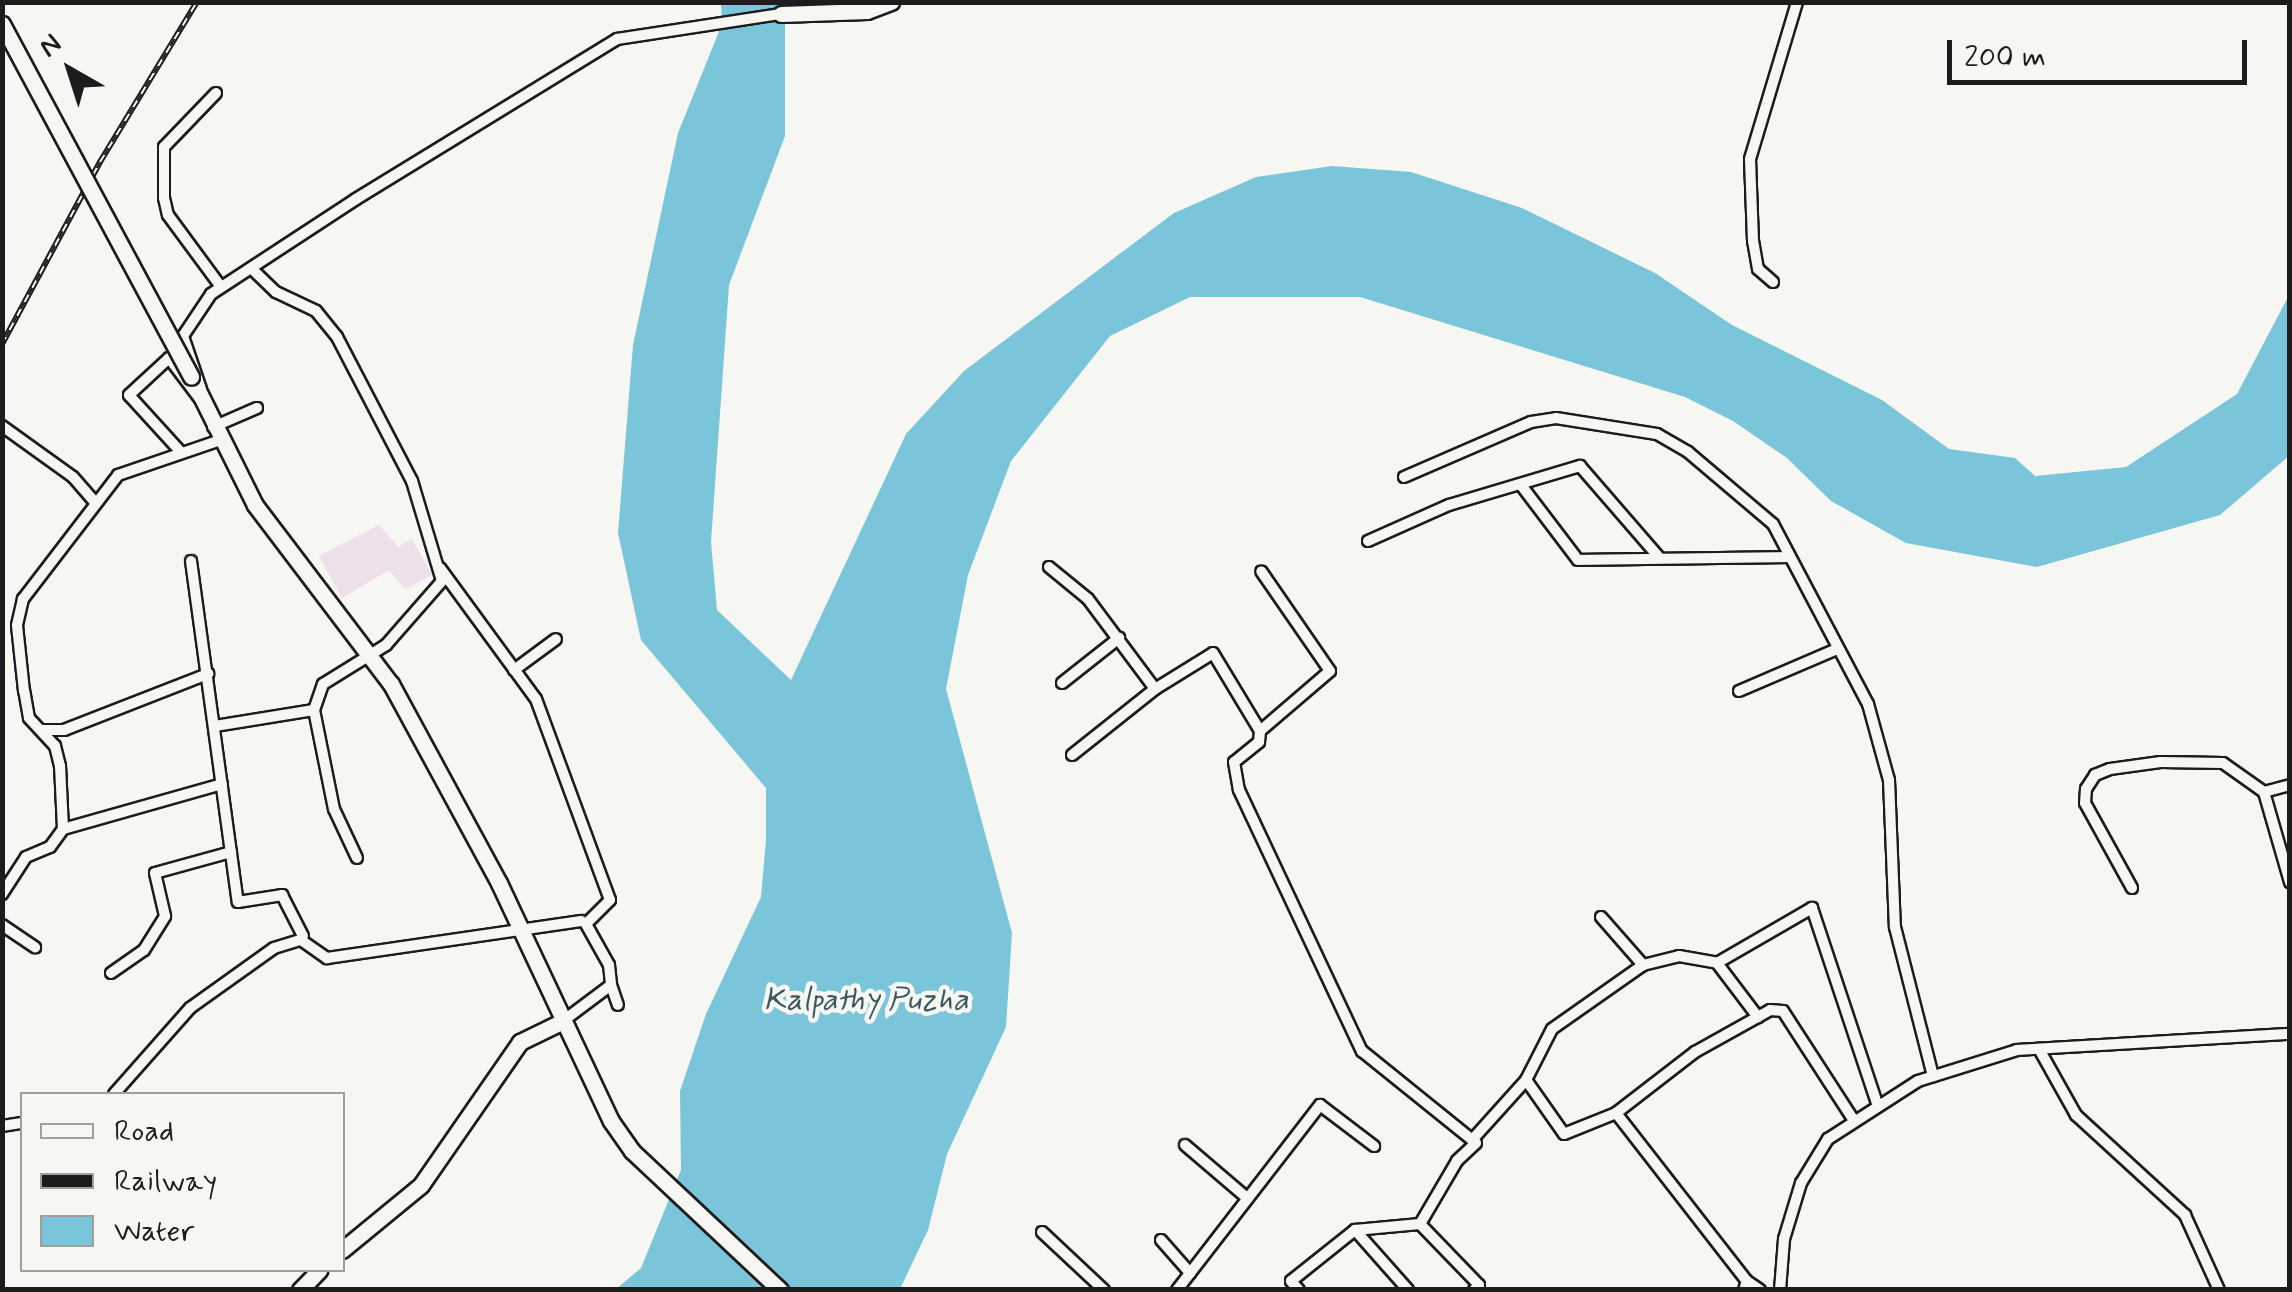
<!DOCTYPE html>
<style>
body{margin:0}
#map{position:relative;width:2292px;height:1292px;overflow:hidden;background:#f6f6f2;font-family:Mynerve,sans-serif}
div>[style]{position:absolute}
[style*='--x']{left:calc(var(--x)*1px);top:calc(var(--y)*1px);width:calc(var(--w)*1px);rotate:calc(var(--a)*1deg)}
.built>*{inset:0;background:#ede0e9}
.water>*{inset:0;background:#7bc5db}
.roads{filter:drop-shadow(2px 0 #1c1c1c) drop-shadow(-2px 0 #1c1c1c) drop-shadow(0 2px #1c1c1c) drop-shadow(0 -2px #1c1c1c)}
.street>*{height:10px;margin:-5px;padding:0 5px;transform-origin:5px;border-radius:5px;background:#f6f6f2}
.secondary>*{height:15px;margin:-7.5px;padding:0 7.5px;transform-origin:7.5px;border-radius:7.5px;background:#f6f6f2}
.rail>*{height:6px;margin-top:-3px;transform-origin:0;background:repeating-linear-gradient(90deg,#f6f6f2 0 8px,#1c1c1c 0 16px);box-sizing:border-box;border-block:2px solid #1c1c1c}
.bridges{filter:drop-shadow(2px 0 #1c1c1c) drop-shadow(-2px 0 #1c1c1c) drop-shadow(0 2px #1c1c1c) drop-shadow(0 -2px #1c1c1c)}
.secondary-bridge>*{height:15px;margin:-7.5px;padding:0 7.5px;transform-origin:7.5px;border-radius:7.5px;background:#f6f6f2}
span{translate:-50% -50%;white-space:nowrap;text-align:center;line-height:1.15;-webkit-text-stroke:9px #f6f6f2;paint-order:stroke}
.water-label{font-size:32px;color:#3d575f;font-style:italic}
.frame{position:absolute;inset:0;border:5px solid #1c1c1c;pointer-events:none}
.legend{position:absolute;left:20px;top:1092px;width:325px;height:180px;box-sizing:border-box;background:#f6f6f2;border:2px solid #9f9f9c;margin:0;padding:12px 18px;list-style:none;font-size:30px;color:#1c1c1c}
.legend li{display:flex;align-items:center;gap:20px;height:50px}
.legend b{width:50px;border:2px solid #9f9f9c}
.north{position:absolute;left:20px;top:20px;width:100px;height:100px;-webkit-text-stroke:8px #f6f6f2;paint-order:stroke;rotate:321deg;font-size:28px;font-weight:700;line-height:40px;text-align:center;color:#1c1c1c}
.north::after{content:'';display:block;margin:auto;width:35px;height:45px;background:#1c1c1c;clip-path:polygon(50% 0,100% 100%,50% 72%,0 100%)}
.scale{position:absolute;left:1947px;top:40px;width:300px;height:45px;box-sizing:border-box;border:5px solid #1c1c1c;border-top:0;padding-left:12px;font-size:30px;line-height:35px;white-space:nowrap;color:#1c1c1c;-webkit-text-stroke:8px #f6f6f2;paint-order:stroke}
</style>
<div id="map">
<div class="built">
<div style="clip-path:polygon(379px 525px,398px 547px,412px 539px,432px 575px,405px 589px,389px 570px,342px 598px,319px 556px)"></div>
</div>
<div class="water">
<div style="clip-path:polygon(721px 3px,785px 3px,785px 136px,729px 285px,711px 542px,717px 610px,791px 680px,906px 434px,964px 371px,1174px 213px,1256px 177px,1332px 166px,1411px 172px,1522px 208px,1655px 273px,1732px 325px,1882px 400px,1949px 449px,2015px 458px,2035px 476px,2126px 467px,2237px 394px,2289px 295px,2289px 456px,2220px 515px,2037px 567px,1906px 543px,1831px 501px,1787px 458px,1733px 421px,1685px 397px,1360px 297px,1190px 297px,1110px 336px,1011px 461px,968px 575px,946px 689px,1012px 933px,1006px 1027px,947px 1154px,928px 1230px,900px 1289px,615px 1290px,641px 1268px,681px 1170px,680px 1091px,706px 1014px,761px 897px,766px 840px,766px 788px,641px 640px,618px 533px,633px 345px,678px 133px,722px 24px)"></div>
</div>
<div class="roads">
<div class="street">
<div style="--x:216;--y:93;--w:75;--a:133.9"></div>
<div style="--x:164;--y:147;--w:51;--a:90"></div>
<div style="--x:164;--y:198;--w:17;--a:77"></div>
<div style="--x:168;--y:215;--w:89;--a:53.6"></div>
<div style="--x:253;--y:270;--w:32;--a:44"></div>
<div style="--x:276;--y:292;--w:44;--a:25.4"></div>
<div style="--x:316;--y:311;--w:33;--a:51"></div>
<div style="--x:337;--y:337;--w:162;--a:62.5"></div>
<div style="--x:412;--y:481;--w:104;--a:73.3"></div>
<div style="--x:442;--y:581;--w:85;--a:131.2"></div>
<div style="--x:386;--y:645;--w:74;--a:148.2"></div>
<div style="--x:323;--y:684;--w:28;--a:109"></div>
<div style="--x:314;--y:710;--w:101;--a:78.6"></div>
<div style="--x:334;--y:809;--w:54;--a:64.9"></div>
<div style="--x:1773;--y:282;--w:20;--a:-139"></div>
<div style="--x:1758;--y:269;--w:28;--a:-100"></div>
<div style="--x:1753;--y:241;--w:82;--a:-92.1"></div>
<div style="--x:1750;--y:159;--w:164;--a:-73.3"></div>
<div style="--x:201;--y:389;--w:56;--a:-108.8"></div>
<div style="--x:183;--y:336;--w:50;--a:-56.3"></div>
<div style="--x:211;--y:294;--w:173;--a:-33.2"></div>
<div style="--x:356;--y:199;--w:306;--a:-31.5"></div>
<div style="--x:617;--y:39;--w:166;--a:-8.7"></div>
<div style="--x:2;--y:426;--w:87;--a:35.7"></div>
<div style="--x:73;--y:477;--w:32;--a:49"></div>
<div style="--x:213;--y:427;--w:48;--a:-23.4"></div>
<div style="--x:179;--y:450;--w:74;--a:-132.3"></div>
<div style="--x:129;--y:395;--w:54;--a:-42.8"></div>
<div style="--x:169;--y:358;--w:51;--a:52.9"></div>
<div style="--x:1404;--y:477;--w:138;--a:-23.4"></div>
<div style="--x:1531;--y:422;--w:25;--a:-9"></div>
<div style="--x:1556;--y:418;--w:102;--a:9"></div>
<div style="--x:1657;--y:434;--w:36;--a:30"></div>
<div style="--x:1688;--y:452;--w:111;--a:40.3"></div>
<div style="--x:1773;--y:524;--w:204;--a:62.2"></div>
<div style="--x:1868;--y:704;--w:79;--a:74.6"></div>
<div style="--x:1889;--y:780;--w:147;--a:87.7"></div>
<div style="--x:1895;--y:927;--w:154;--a:75.7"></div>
<div style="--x:1521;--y:485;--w:94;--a:52.8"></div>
<div style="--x:1578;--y:560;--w:209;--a:-0.8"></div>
<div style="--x:1368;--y:541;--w:89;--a:-24"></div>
<div style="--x:1449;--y:505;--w:137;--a:-16.6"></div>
<div style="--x:1580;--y:466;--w:119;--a:49.1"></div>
<div style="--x:191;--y:561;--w:344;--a:82.2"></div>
<div style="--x:238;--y:902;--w:45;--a:-9"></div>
<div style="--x:282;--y:895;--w:46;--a:62.9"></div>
<div style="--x:1049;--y:567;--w:50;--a:39.4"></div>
<div style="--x:1088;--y:599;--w:112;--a:53.3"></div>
<div style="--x:440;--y:568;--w:162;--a:53.8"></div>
<div style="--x:536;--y:699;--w:214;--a:69.8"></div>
<div style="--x:610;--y:900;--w:34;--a:135"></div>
<div style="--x:586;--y:924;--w:47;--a:60.7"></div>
<div style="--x:609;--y:965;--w:20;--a:84"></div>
<div style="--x:611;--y:985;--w:60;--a:143.1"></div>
<div style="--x:514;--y:670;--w:52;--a:-36.4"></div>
<div style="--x:1062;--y:683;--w:73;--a:-38.3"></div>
<div style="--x:1739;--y:691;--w:107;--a:-23.2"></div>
<div style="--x:215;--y:726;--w:100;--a:-9.2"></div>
<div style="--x:41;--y:730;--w:23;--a:0"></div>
<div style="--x:64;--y:730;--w:155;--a:-21.3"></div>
<div style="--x:1260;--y:731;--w:92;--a:-40.6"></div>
<div style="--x:1330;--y:671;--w:121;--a:-124.6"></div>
<div style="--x:1072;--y:755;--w:106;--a:-38.5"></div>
<div style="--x:1155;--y:689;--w:68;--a:-31.8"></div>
<div style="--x:1213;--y:653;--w:91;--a:58.9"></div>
<div style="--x:1260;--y:731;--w:11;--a:95"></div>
<div style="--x:1259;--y:742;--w:32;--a:141"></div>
<div style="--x:1234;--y:762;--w:28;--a:80"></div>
<div style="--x:1239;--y:790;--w:289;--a:64.8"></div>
<div style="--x:1362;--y:1051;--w:146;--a:38.9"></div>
<div style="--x:1476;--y:1143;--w:26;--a:137"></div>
<div style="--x:1457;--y:1161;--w:73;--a:120.4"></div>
<div style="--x:2264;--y:792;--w:27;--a:-15"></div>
<div style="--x:63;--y:829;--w:165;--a:-15.8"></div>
<div style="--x:2132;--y:888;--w:97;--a:-118.9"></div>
<div style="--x:2085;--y:803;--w:14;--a:-86"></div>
<div style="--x:2086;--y:789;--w:17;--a:-57"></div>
<div style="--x:2095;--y:775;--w:16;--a:-22"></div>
<div style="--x:2110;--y:769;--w:51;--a:-7.8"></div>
<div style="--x:2161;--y:762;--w:62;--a:0.9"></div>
<div style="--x:2223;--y:763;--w:50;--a:35.3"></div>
<div style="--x:2264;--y:792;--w:94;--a:73.9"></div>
<div style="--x:2;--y:894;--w:44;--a:-57"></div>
<div style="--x:26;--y:857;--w:26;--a:-23"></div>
<div style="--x:50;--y:847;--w:22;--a:-54"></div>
<div style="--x:63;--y:829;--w:63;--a:-92.7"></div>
<div style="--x:60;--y:766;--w:21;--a:-104"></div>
<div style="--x:55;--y:746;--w:38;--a:-133"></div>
<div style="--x:29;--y:718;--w:27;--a:-100"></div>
<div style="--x:24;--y:691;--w:66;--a:-96.1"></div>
<div style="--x:17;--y:625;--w:27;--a:-77"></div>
<div style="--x:23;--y:599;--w:156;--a:-52.5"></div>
<div style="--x:118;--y:475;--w:106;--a:-18.8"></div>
<div style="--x:1601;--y:917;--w:64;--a:48.8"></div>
<div style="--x:2;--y:925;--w:40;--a:34"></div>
<div style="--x:1717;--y:963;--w:110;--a:-30.1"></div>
<div style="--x:1812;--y:908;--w:206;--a:71.6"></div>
<div style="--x:111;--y:973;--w:40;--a:-34.9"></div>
<div style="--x:144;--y:950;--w:40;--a:-58"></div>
<div style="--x:165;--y:916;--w:44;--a:-103.1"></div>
<div style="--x:155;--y:873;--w:79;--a:-15.4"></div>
<div style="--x:611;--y:985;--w:21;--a:71"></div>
<div style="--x:2039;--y:1049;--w:76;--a:60.7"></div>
<div style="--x:2076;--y:1115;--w:148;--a:42.5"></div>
<div style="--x:2185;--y:1215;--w:82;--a:65.6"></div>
<div style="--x:1526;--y:1080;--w:66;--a:54.9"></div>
<div style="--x:1564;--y:1134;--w:56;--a:-22"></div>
<div style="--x:1616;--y:1113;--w:100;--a:-37.7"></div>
<div style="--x:1695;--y:1052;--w:86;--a:-29.2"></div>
<div style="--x:1770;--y:1010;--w:13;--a:4"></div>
<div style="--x:1783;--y:1011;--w:129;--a:57.1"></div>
<div style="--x:114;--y:1094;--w:115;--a:-48.5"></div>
<div style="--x:190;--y:1008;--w:103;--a:-35.5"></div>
<div style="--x:274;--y:948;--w:28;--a:-17"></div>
<div style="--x:301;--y:940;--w:32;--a:35"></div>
<div style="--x:327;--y:958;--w:257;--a:-8.3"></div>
<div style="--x:1616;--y:1113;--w:213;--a:52.1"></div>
<div style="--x:2;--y:1126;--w:20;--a:-9"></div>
<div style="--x:1472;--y:1140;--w:81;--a:-48"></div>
<div style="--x:1526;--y:1080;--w:57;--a:-63"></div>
<div style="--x:1552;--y:1029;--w:111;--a:-35.1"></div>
<div style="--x:1643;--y:965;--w:37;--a:-14"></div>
<div style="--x:1679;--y:956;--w:39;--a:10"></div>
<div style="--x:1717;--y:963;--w:68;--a:52.8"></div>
<div style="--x:1185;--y:1145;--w:82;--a:40.5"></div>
<div style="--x:1355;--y:1230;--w:80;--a:48.5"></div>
<div style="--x:1042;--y:1232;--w:85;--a:43.1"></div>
<div style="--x:1161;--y:1240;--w:44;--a:48.7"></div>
<div style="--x:1177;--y:1290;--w:234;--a:-52.3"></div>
<div style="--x:1320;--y:1105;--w:68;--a:37.2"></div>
<div style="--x:1299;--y:1290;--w:12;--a:-132"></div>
<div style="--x:1291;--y:1281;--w:82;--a:-38.6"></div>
<div style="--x:1355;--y:1230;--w:65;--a:-5.3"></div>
<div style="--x:1420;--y:1224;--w:85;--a:46"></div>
<div style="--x:1479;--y:1285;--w:7;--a:135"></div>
<div style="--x:1744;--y:1290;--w:9;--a:-72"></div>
<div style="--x:1747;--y:1281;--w:16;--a:35"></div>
<div style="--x:1780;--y:1290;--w:51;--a:-85.5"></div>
<div style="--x:1784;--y:1239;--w:59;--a:-73.1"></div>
<div style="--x:1801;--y:1183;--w:52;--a:-58.5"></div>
<div style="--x:1828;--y:1139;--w:107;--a:-32.8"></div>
<div style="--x:1918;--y:1081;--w:104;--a:-17.4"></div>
<div style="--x:2017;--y:1050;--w:273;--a:-3.4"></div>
</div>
<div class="secondary">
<div style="--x:781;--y:14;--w:86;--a:-2"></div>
<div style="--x:867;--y:11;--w:26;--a:-21"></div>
<div style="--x:191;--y:376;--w:144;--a:63.6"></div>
<div style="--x:255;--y:505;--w:225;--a:52.8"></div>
<div style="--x:391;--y:684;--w:226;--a:61.5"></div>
<div style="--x:499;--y:883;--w:263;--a:64.8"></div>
<div style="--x:611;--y:1121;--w:37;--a:55"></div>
<div style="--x:632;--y:1151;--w:203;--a:43.2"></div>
<div style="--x:342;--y:1250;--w:102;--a:-39.4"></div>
<div style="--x:421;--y:1185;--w:174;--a:-55.3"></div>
<div style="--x:520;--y:1042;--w:48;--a:-26"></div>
<div style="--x:300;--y:1290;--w:28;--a:-46"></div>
</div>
</div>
<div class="rail">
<div style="--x:2;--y:344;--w:207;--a:-61.7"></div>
<div style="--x:100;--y:162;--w:187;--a:-58.8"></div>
</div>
<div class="bridges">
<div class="secondary-bridge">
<div style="--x:2;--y:24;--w:400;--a:61.8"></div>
</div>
</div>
<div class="water-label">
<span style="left:866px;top:1000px">Kalpathy Puzha</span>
</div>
<div class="frame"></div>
<ul class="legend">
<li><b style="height:12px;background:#f6f6f2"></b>Road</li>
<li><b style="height:12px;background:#1c1c1c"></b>Railway</li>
<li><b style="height:28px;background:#7bc5db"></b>Water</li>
</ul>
<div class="north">N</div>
<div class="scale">200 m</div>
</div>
